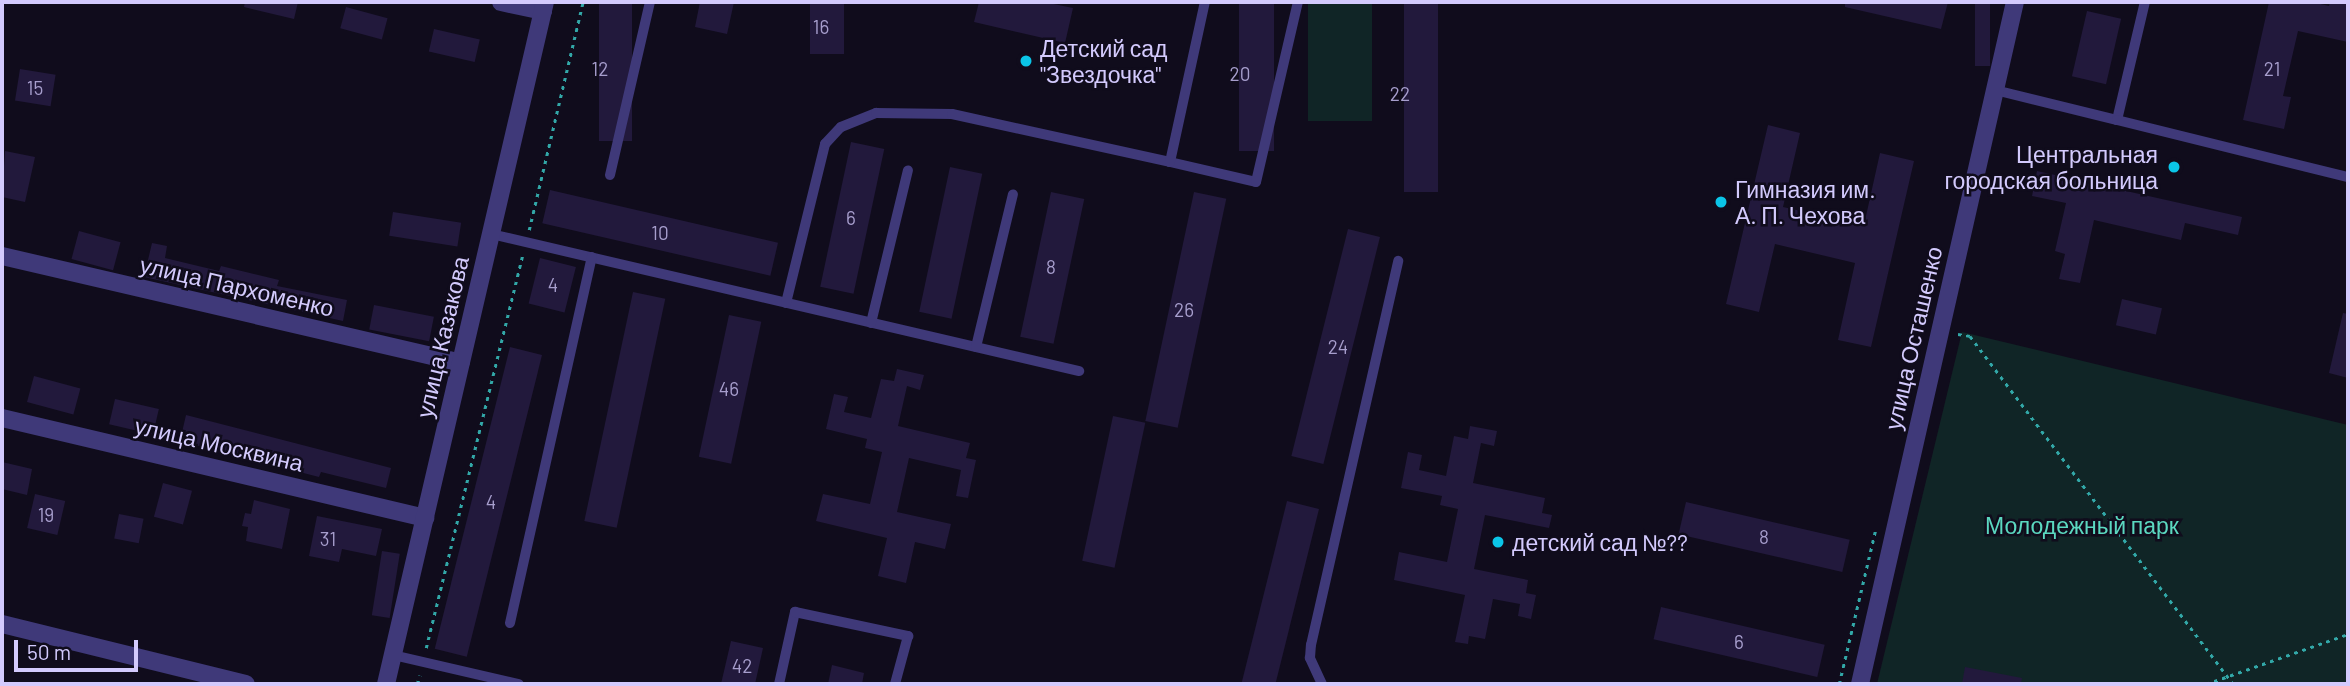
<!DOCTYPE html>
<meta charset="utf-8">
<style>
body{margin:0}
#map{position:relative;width:2350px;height:686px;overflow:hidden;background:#100c1c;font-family:Barlow,sans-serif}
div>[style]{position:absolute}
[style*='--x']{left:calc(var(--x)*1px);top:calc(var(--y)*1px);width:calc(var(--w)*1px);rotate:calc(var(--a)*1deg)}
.green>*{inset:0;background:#102526;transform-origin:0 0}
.building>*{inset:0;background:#22193c;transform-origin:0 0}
.path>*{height:2.5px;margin-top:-1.25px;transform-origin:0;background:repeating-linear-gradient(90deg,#32a8a8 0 3.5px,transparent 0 8.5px)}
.service>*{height:10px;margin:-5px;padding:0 5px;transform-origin:5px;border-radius:5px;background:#3f3979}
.minor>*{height:18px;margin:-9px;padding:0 9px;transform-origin:9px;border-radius:9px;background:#3f3979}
.tertiary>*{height:18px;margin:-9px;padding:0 9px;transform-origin:9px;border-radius:9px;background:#3f3979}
.dots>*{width:19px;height:19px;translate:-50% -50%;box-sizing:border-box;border:4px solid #100c1c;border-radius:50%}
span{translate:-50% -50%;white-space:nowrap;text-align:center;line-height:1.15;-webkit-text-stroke:5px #100c1c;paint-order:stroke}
.number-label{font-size:19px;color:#a79ecd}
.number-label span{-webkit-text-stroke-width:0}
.poi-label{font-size:23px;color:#d3cafd}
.left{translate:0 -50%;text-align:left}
.right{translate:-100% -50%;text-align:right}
.street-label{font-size:23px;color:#d3cafd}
.park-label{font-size:23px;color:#5bd8c0}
.frame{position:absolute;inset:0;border:4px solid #d3cafd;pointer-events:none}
.scale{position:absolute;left:14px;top:640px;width:124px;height:32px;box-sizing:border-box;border:4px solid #d3cafd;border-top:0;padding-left:9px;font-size:21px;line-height:24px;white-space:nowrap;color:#d3cafd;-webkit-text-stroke:5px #100c1c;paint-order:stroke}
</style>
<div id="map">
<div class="green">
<div style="left:1308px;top:2px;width:64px;height:119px"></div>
<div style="clip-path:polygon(1962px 332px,2348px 425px,2348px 684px,1877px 684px)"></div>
</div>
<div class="building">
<div style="clip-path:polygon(245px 2px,298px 2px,294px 19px,244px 7px)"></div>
<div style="left:599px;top:2px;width:33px;height:139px"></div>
<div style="clip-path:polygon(700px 2px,734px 2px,727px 34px,695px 27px)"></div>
<div style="left:810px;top:2px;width:34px;height:52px"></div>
<div style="clip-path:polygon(979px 2px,1044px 2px,1073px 8px,1065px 43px,974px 22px)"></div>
<div style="left:1239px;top:2px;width:35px;height:149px"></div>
<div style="left:1404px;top:2px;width:34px;height:190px"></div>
<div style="clip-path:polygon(1845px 2px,1948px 2px,1941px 29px,1845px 7px)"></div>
<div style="left:1975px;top:2px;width:15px;height:64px"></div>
<div style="clip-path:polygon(2269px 2px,2312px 2px,2329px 6px,2330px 2px,2348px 2px,2348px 42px,2298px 31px,2283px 96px,2291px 97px,2284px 129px,2243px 120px)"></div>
<div style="left:346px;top:7px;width:43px;height:22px;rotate:15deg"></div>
<div style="left:2087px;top:11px;width:35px;height:67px;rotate:13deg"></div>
<div style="left:434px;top:29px;width:47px;height:23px;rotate:13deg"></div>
<div style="left:20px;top:69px;width:36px;height:32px;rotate:9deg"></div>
<div style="clip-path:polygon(1768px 125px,1800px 133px,1783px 207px,1864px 225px,1880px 153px,1914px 161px,1871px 347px,1838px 340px,1855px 263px,1775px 244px,1759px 312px,1726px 304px)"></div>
<div style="left:851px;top:142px;width:34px;height:148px;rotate:12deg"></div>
<div style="clip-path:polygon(5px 151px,35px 157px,25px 202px,2px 197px)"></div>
<div style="left:950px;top:167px;width:33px;height:148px;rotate:12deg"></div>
<div style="clip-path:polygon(2037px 171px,2242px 217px,2238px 235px,2185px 223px,2181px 240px,2094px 220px,2080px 283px,2059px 279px,2065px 254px,2055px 251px,2066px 203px,2032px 196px)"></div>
<div style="left:550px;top:190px;width:234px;height:34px;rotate:13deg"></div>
<div style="left:1051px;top:192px;width:34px;height:148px;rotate:12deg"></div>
<div style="left:1194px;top:192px;width:33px;height:234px;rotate:12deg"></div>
<div style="left:393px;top:212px;width:69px;height:24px;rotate:9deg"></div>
<div style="left:1348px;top:229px;width:33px;height:234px;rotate:14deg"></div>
<div style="left:79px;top:231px;width:43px;height:29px;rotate:15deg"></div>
<div style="clip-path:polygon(152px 243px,167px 246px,165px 258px,219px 271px,221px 266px,279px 280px,277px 286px,347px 300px,343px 321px,144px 277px)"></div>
<div style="left:540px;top:258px;width:37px;height:47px;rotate:14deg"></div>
<div style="left:633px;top:292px;width:33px;height:234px;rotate:12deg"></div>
<div style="left:2122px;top:299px;width:41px;height:27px;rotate:13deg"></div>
<div style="left:374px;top:305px;width:61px;height:25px;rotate:11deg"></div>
<div style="clip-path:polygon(2343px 313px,2348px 314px,2348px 378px,2329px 373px)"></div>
<div style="left:729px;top:315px;width:33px;height:145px;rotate:12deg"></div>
<div style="left:510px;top:347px;width:33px;height:311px;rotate:14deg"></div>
<div style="clip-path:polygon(897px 369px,924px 375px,920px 390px,907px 386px,898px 426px,970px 443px,966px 458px,976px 460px,968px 498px,956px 496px,961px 470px,909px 458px,897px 512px,951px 524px,945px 549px,915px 542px,906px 583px,878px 576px,887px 538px,816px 521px,823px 494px,870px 504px,882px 452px,865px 448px,867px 439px,826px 429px,834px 394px,848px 397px,844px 412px,871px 418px,881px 379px,894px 381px)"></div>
<div style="left:34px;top:376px;width:48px;height:27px;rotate:15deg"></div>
<div style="left:115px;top:399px;width:45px;height:26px;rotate:13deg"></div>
<div style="clip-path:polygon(186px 415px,391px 468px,386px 488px,321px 472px,319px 477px,180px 441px)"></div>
<div style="left:1113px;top:416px;width:33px;height:148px;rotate:12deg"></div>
<div style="clip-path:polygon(1470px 426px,1497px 431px,1494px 446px,1481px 443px,1473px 483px,1545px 498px,1542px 513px,1552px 515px,1549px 528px,1485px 515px,1474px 569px,1528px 580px,1526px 593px,1536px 595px,1531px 619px,1518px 616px,1520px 604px,1493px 599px,1485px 639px,1469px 636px,1468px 644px,1455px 642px,1465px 595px,1394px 580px,1399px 552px,1447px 562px,1458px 509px,1440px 505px,1442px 496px,1401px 488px,1408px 452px,1422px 455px,1419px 470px,1446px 476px,1454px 436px,1468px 439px)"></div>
<div style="clip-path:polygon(2px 462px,32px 469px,27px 495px,2px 489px)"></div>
<div style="left:163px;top:483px;width:30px;height:35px;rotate:15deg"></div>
<div style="left:35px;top:494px;width:31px;height:35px;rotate:13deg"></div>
<div style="clip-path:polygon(254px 500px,290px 509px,282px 549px,246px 541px,248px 527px,242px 526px,245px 513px,251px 514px)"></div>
<div style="left:1287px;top:501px;width:33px;height:188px;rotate:14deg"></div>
<div style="left:1686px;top:502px;width:168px;height:33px;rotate:13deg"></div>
<div style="left:119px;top:514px;width:25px;height:25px;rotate:11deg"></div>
<div style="clip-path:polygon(317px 516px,382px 529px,376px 556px,342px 549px,339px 562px,309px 556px)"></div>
<div style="left:382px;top:551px;width:18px;height:65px;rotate:9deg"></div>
<div style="left:1661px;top:607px;width:168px;height:33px;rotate:13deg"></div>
<div style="clip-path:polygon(731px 641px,763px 648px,755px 684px,721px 684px)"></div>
<div style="clip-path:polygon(832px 665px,864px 673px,862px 684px,828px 684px)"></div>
<div style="clip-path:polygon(1965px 667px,2022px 678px,2021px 684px,1962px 684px)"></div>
</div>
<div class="path">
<div style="--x:529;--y:230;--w:234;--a:-76.7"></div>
<div style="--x:1958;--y:334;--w:12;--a:9"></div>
<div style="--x:1970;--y:336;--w:436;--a:52.9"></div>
<div style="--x:426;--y:648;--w:407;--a:-76.2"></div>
<div style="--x:417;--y:684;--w:9;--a:-72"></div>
<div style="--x:1839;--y:684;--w:160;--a:-76.7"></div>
<div style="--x:2206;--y:684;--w:151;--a:-19.4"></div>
</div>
<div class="service">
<div style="--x:1995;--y:90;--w:126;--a:13.8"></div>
<div style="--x:2117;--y:120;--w:121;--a:-76.7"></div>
<div style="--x:2117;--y:120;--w:238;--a:13.9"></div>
<div style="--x:1170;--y:162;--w:88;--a:13.1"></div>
<div style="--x:1256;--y:182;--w:185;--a:-76.9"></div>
<div style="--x:610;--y:175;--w:178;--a:-77"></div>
<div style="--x:491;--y:234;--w:604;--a:13.12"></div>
<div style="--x:786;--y:303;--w:164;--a:-76.2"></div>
<div style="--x:825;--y:144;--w:23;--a:-47"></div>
<div style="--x:841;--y:127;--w:38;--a:-22"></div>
<div style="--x:876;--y:113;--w:76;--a:0.8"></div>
<div style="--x:952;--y:114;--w:223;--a:12.4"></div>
<div style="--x:1170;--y:162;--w:164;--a:-77.7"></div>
<div style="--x:871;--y:323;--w:157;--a:-76.4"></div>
<div style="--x:976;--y:347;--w:157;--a:-76.4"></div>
<div style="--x:510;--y:623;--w:375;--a:-77.4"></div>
<div style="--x:393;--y:655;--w:129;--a:13"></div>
<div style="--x:779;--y:684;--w:74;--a:-77.5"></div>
<div style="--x:795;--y:612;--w:116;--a:12"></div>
<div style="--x:908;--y:636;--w:50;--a:105.2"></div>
<div style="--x:1322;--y:684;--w:29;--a:-115"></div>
<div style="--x:1310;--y:658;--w:13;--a:-86"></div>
<div style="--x:1311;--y:645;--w:394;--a:-77.2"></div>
</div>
<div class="minor">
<div style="--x:2;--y:256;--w:471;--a:13.1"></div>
<div style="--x:2;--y:418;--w:435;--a:13.3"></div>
</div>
<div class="tertiary">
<div style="--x:501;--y:2;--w:43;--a:12.1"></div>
<div style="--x:2;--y:624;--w:251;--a:13.8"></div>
<div style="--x:386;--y:684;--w:700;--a:-76.88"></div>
<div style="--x:1860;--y:684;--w:699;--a:-77.2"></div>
</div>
<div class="dots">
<div style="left:1026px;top:61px;background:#0bc5e8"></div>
<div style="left:2174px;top:167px;background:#0bc5e8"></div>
<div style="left:1721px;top:202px;background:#0bc5e8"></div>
<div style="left:1498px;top:542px;background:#0bc5e8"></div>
</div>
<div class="number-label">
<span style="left:821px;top:27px">16</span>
<span style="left:600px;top:69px">12</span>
<span style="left:2272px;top:69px">21</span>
<span style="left:1240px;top:74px">20</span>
<span style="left:35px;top:88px">15</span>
<span style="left:1400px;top:94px">22</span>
<span style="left:851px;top:218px">6</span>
<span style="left:660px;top:233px">10</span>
<span style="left:1051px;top:267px">8</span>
<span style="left:553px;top:285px">4</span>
<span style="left:1184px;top:310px">26</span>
<span style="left:1338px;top:347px">24</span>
<span style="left:729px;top:389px">46</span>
<span style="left:491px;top:502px">4</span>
<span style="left:46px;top:515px">19</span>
<span style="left:1764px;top:537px">8</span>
<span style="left:328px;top:539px">31</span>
<span style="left:1739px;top:642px">6</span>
<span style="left:742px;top:666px">42</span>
</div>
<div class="poi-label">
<span class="left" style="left:1040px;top:61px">Детский сад<br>"Звездочка"</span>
<span class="right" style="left:2158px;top:167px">Центральная<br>городская больница</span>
<span class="left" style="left:1735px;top:202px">Гимназия им.<br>А. П. Чехова</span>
<span class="left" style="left:1512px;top:542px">детский сад №??</span>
</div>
<div class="street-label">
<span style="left:237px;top:286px;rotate:13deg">улица Пархоменко</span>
<span style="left:442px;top:337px;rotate:-77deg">улица Казакова</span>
<span style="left:1913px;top:338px;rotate:-77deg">улица Осташенко</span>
<span style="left:219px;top:444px;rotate:13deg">улица Москвина</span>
</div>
<div class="park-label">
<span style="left:2082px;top:525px">Молодежный парк</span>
</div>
<div class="frame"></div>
<div class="scale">50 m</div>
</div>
